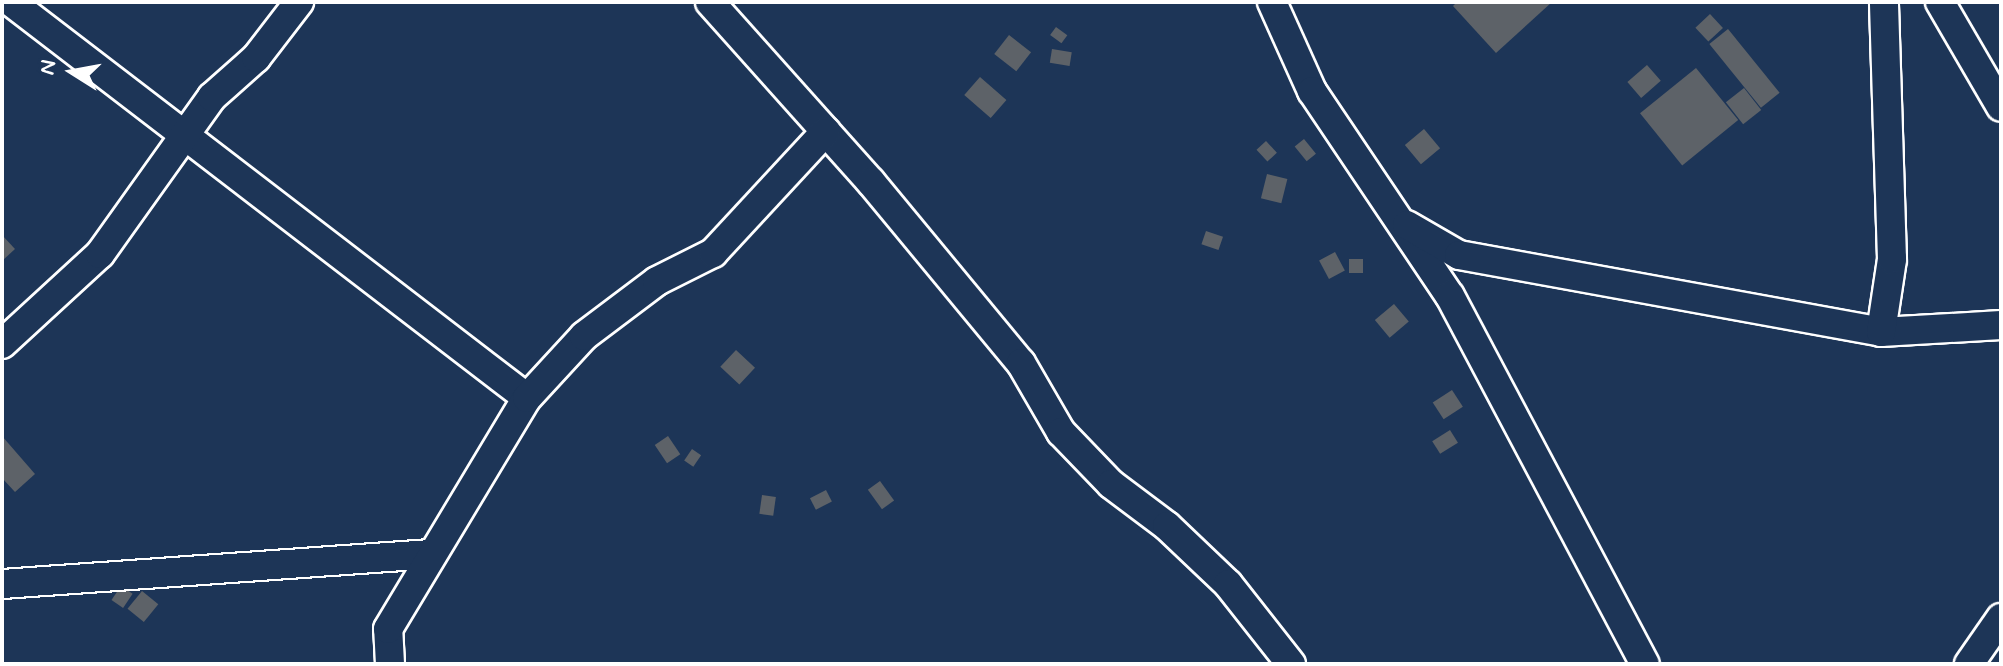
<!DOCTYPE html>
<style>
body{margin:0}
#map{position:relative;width:2003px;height:666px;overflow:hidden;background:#1d3557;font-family:Mynerve,sans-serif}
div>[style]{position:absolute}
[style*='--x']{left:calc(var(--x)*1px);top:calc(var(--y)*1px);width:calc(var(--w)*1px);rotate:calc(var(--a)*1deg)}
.building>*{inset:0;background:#5d6268;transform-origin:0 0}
.roads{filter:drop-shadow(2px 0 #fff) drop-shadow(-2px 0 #fff) drop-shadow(0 2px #fff) drop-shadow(0 -2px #fff)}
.street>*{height:28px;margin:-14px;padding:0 14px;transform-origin:14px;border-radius:14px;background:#1d3557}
span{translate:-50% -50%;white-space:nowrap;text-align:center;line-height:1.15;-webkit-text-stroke:8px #1d3557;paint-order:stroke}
.frame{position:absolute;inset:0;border:4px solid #fff;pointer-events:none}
.north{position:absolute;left:32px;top:32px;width:80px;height:80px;-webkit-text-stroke:6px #1d3557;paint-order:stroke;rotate:281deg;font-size:22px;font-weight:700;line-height:32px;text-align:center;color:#fff}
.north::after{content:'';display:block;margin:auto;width:28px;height:36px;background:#fff;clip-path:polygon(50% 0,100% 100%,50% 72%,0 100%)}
</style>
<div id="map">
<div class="building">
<div style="clip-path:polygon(1457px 2px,1552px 2px,1496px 53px,1453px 6px)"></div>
<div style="left:1710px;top:14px;width:19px;height:20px;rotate:47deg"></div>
<div style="left:1056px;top:27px;width:14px;height:10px;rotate:36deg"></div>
<div style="left:1728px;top:29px;width:82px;height:24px;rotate:51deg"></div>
<div style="left:1009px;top:35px;width:28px;height:24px;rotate:38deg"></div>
<div style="left:1052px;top:49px;width:20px;height:14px;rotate:9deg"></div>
<div style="left:1647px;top:65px;width:21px;height:26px;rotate:49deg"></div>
<div style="left:1696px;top:68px;width:67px;height:72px;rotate:51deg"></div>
<div style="left:980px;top:77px;width:35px;height:24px;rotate:41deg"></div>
<div style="left:1744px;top:88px;width:28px;height:23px;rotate:52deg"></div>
<div style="left:1424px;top:129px;width:25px;height:25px;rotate:50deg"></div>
<div style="left:1304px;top:139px;width:19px;height:12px;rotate:51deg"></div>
<div style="left:1266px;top:141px;width:16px;height:13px;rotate:47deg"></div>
<div style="left:1267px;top:174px;width:21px;height:25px;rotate:14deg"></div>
<div style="left:1206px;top:231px;width:18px;height:14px;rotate:19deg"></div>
<div style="clip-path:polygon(2px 235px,15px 249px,2px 261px)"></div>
<div style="left:1335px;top:252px;width:21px;height:18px;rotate:62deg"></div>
<div style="left:1349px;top:259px;width:14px;height:14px"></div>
<div style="left:1394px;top:304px;width:23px;height:25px;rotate:50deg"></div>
<div style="left:736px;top:350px;width:26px;height:23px;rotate:43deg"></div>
<div style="left:1452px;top:390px;width:20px;height:23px;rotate:57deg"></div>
<div style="left:1450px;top:430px;width:15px;height:21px;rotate:58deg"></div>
<div style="clip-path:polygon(2px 436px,35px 474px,15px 492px,2px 478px)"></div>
<div style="left:668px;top:436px;width:22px;height:16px;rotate:56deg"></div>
<div style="left:692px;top:449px;width:11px;height:14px;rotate:34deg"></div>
<div style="left:880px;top:481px;width:24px;height:15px;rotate:54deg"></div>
<div style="left:826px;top:490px;width:13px;height:18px;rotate:63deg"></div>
<div style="left:762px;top:495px;width:14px;height:19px;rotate:8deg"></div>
<div style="left:121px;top:586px;width:14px;height:17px;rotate:34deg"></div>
<div style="left:142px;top:591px;width:21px;height:23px;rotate:39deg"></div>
</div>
<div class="roads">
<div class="street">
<div style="--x:11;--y:2;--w:650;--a:37.5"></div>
<div style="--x:710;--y:2;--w:241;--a:48.2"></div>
<div style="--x:871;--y:182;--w:235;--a:50.4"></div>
<div style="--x:1021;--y:363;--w:80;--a:59.9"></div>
<div style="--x:1061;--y:432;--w:72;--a:46.1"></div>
<div style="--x:1111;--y:484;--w:70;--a:36.9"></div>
<div style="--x:1167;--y:526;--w:84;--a:43.6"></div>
<div style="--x:1228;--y:584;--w:102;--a:51.8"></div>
<div style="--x:1272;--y:2;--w:98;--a:65.8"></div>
<div style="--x:1312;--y:91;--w:247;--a:56.1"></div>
<div style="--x:1450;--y:296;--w:416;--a:62.1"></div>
<div style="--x:1940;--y:2;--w:121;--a:59.8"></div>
<div style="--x:1407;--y:225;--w:60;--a:30"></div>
<div style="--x:1459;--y:255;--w:429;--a:10.3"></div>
<div style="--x:1881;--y:332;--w:120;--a:-3.3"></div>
<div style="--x:1881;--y:332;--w:74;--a:-81.4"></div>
<div style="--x:1892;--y:259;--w:257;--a:-91.8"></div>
<div style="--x:2;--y:344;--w:133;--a:-42.6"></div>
<div style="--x:100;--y:254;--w:193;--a:-54.5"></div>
<div style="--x:212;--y:97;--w:59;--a:-41.6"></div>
<div style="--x:256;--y:58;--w:71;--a:-52.5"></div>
<div style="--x:2;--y:584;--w:431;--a:-4"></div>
<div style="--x:390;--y:664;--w:35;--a:-93"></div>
<div style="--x:388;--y:629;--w:270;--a:-59"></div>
<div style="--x:527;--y:398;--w:84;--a:-47.4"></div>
<div style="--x:584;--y:336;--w:91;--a:-37"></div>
<div style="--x:657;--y:281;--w:63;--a:-26.6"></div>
<div style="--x:713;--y:253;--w:166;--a:-47.2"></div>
<div style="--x:1969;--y:664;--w:56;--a:-55.2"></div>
</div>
</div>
<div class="frame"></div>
<div class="north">N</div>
</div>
